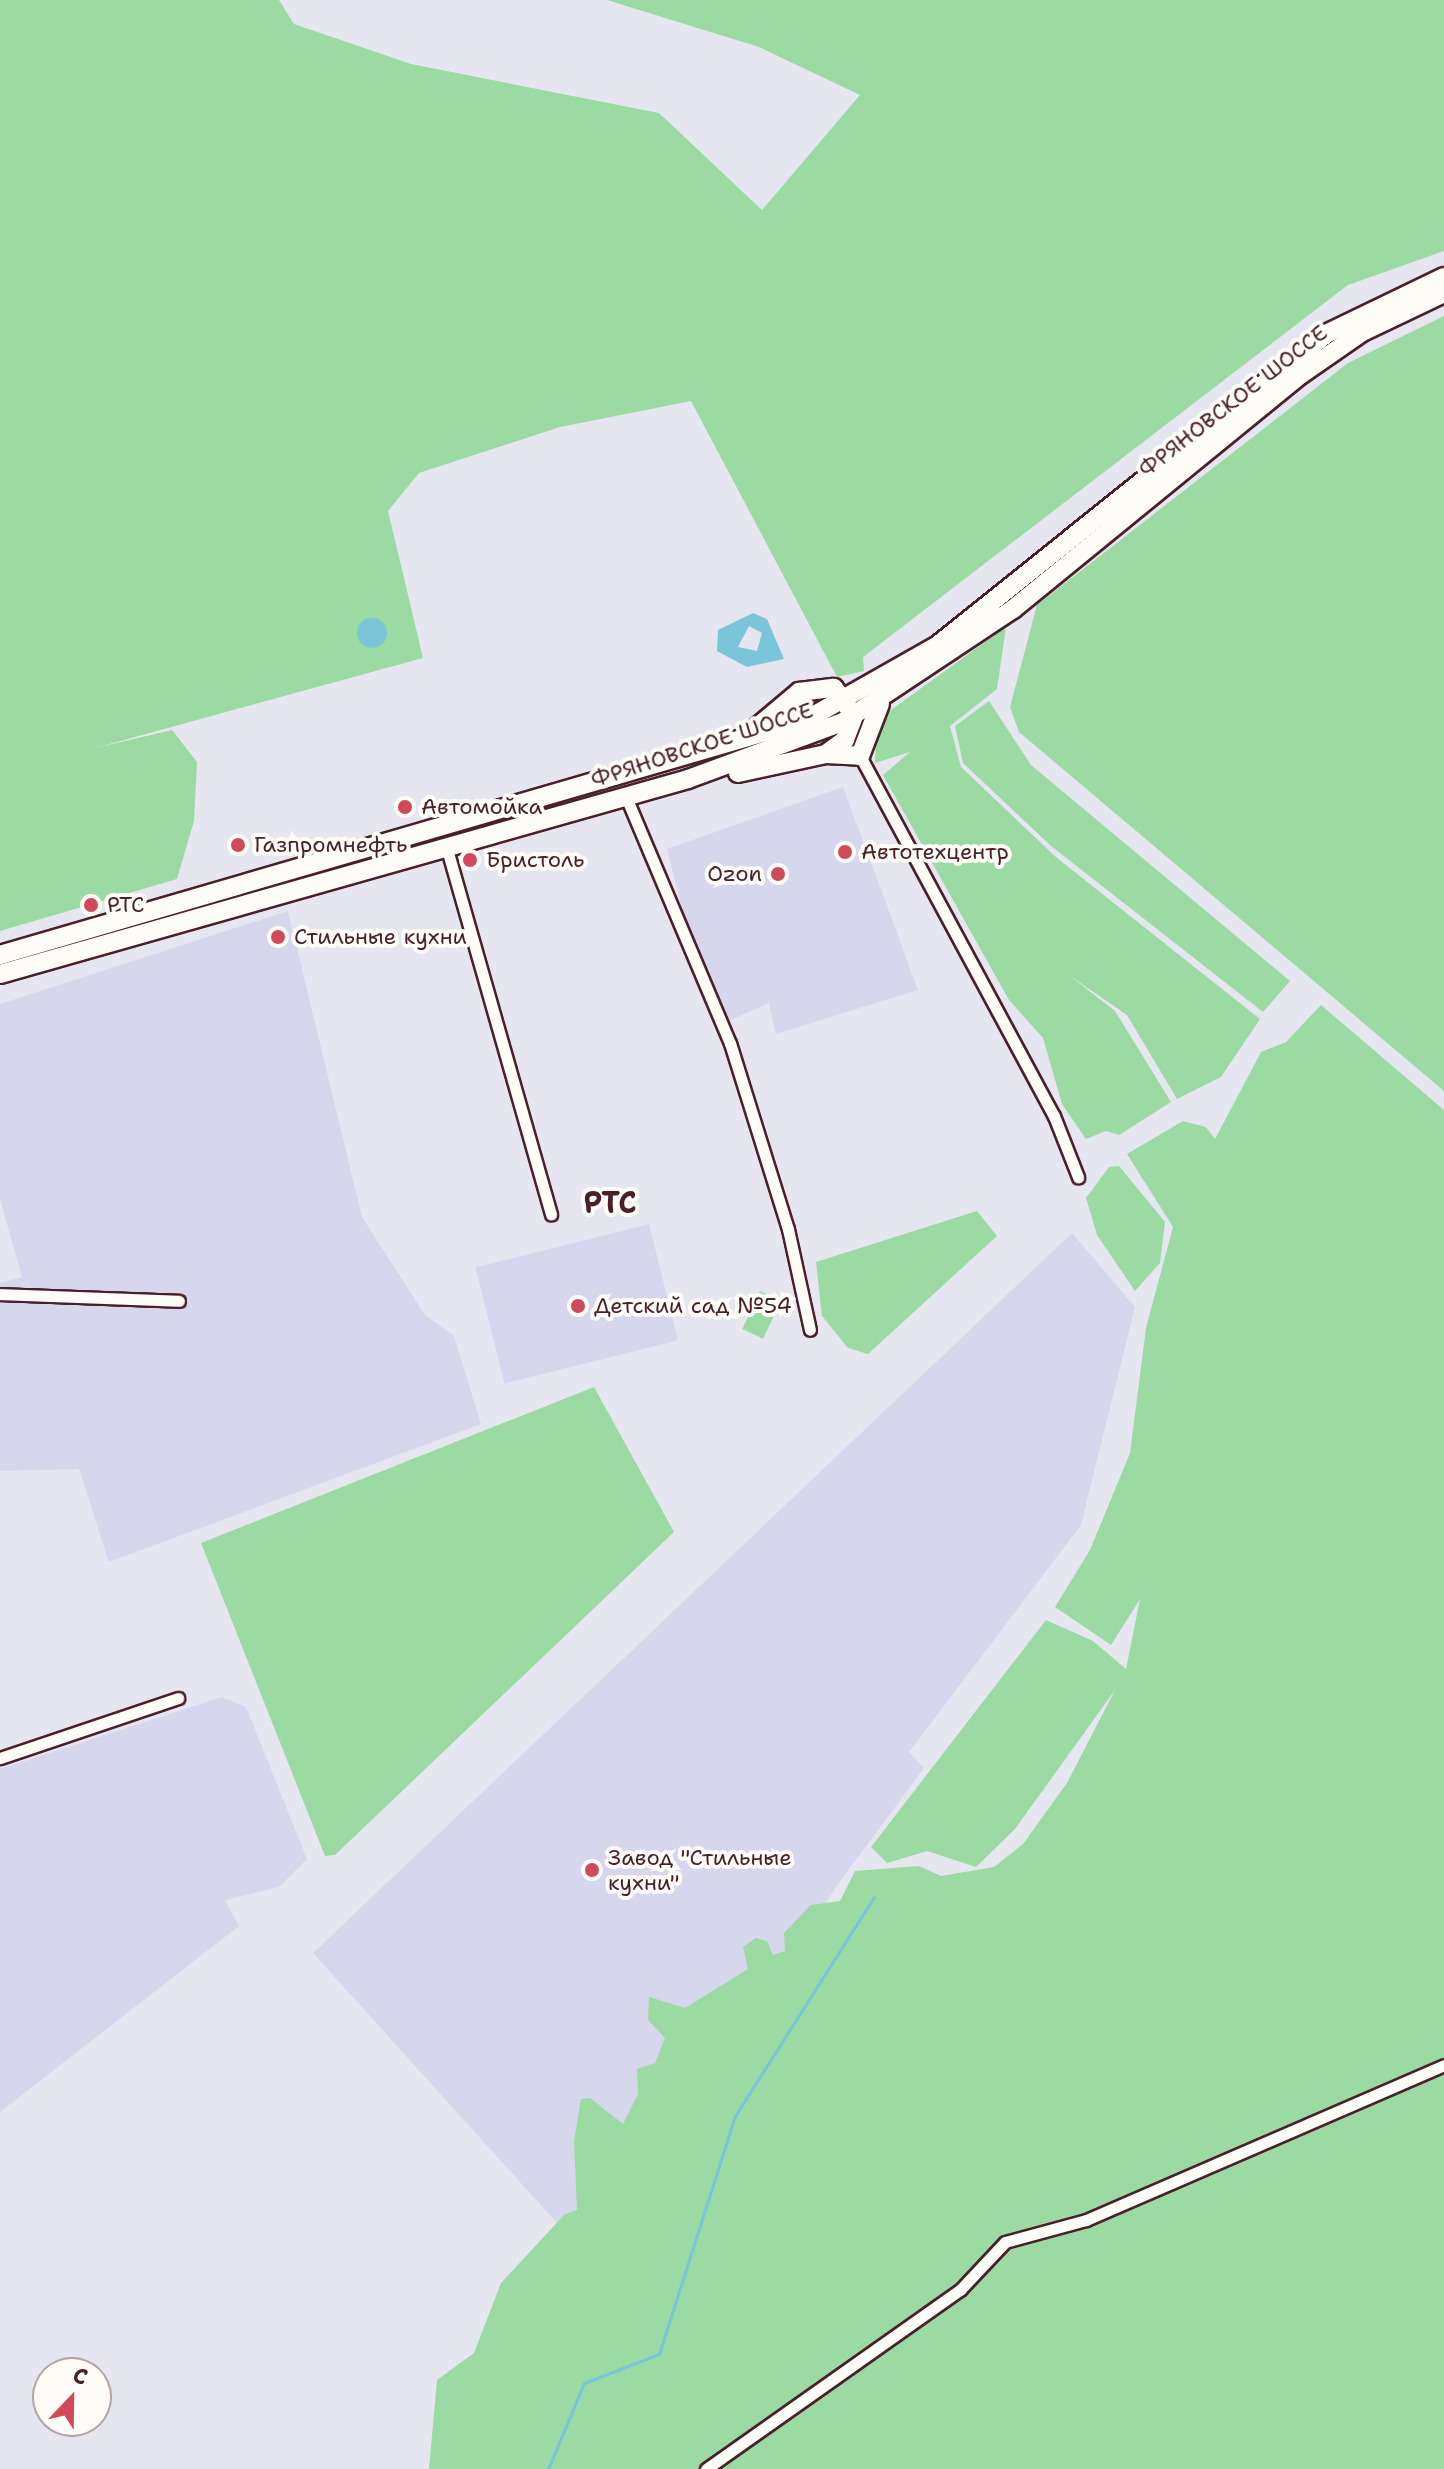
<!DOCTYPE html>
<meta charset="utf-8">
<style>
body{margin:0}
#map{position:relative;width:1444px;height:2469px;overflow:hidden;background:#e6e6f1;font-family:"Shantell Sans",sans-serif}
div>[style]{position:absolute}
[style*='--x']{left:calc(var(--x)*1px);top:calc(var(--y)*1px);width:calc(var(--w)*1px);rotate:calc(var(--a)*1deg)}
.built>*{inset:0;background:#d6d6ed;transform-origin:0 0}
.green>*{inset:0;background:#9bdaa2;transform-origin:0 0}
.water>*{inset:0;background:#7ac5d9}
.round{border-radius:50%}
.stream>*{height:3px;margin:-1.5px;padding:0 1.5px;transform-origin:1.5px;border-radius:1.5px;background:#7ac5d9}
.roads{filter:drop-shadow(2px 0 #4a1f2b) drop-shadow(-2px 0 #4a1f2b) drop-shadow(0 2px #4a1f2b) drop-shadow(0 -2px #4a1f2b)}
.street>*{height:11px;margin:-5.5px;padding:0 5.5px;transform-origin:5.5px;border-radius:5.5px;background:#fdfcf7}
.primary>*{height:18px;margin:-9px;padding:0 9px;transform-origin:9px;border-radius:9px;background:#fdfcf7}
.dots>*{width:22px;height:22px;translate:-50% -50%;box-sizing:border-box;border:4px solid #fdfcf7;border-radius:50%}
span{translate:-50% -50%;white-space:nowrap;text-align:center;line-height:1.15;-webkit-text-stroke:8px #fdfcf7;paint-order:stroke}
.street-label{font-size:22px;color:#4a1f2b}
.poi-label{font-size:22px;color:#4a1f2b}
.left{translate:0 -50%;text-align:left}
.right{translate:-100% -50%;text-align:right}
.district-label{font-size:30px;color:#4a1f2b;font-weight:700}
.north{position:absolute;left:32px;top:2357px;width:80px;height:80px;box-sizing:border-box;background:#fdfcf7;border:2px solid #b5a4a5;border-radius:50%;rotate:22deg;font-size:22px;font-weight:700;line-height:32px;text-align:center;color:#4a1f2b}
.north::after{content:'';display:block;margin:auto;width:28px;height:36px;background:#d1495b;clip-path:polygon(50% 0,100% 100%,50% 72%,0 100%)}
</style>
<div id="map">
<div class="built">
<div style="clip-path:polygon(843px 787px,918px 990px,776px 1034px,769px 1003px,724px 1023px,703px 989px,667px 849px)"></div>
<div style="clip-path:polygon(288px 911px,362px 1217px,425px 1315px,454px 1336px,481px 1424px,109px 1562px,79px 1469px,0 1471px,0 1283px,22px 1277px,0 1199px,0 1004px)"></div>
<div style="left:649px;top:1224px;width:120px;height:179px;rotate:76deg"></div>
<div style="clip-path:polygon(1072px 1233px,1135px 1307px,1081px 1525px,909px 1752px,924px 1768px,838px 1884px,594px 2264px,313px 1953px)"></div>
<div style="clip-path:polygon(222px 1697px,246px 1707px,307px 1859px,279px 1887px,225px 1900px,239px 1926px,0 2112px,0 1769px)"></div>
</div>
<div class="green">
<div style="clip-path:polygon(0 0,279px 0,294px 24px,411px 64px,659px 113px,762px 210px,860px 95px,759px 47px,607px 0,1444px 0,1444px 251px,1348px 285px,863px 657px,864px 671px,837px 677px,691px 401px,560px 427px,419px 473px,388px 511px,423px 658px,95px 748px,172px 730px,197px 762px,194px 821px,177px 879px,0 931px)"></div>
<div style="clip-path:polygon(1444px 316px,1444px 1091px,1019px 732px,1010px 707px,1037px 605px,1348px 363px)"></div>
<div style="clip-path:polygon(1006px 627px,997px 689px,950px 726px,961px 767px,1057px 858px,1260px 1019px,1221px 1077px,1177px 1099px,1127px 1015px,1070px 976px,1115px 1011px,1171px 1102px,1119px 1135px,1106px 1131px,1086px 1139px,1062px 1104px,1043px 1038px,1009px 1000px,883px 775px,910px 752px,875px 763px,877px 720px)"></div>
<div style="clip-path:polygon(989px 701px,1031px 765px,1290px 981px,1263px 1012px,1051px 846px,963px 763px,955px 726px)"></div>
<div style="clip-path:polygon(1321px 1005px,1444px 1110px,1444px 2469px,429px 2469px,437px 2380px,474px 2353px,501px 2283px,565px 2214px,577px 2210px,574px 2141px,581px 2099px,590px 2098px,623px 2124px,638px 2094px,637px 2069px,655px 2063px,665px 2038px,648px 2020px,649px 1997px,685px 2008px,748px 1969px,743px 1947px,756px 1938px,767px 1941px,773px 1955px,785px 1951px,784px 1933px,811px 1905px,840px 1901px,855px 1871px,919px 1866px,941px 1876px,994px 1867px,1023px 1844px,1067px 1783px,1115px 1690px,1015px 1829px,976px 1867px,927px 1851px,887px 1863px,871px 1847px,1046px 1620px,1093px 1641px,1126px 1669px,1140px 1599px,1111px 1645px,1055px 1607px,1090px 1550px,1130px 1453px,1146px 1328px,1173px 1227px,1127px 1154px,1183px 1121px,1206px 1127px,1215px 1139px,1261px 1052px,1286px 1042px)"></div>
<div style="clip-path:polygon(1119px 1166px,1165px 1222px,1160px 1263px,1135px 1291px,1097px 1235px,1086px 1198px,1109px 1167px)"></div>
<div style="clip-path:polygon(977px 1211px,997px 1236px,868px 1354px,848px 1348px,822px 1316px,816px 1262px)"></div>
<div style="left:760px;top:1291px;width:23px;height:42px;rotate:25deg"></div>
<div style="clip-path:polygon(594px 1387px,674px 1532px,335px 1855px,325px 1856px,201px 1543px)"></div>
</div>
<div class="water">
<div style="clip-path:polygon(evenodd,753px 613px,767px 619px,784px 659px,747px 667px,717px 651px,718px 630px,753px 613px,749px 626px,762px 633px,757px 651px,738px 647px,749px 626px)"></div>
<div class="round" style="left:357px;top:618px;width:30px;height:30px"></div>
</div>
<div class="stream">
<div style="--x:548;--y:2469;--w:93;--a:-67.3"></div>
<div style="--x:584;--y:2383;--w:80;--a:-21.1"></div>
<div style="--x:659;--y:2354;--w:250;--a:-72.3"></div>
<div style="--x:735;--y:2116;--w:259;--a:-57.6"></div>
</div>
<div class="roads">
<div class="street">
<div style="--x:860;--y:756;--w:409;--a:61.7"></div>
<div style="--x:1054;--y:1116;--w:66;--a:68.5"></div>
<div style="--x:626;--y:797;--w:267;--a:67.1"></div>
<div style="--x:730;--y:1043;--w:195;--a:72.7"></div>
<div style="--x:788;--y:1229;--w:103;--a:77.7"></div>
<div style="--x:447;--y:849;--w:380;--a:74.1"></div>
<div style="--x:0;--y:1294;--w:179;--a:2.2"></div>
<div style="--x:0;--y:1758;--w:188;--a:-18.6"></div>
<div style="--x:706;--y:2469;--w:311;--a:-35.2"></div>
<div style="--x:960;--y:2290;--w:66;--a:-46.8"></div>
<div style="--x:1005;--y:2242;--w:84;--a:-15.2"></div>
<div style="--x:1086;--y:2220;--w:390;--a:-23.4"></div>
</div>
<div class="primary">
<div style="--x:748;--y:735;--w:67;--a:-40.1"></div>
<div style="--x:799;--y:692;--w:35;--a:-7"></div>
<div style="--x:834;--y:688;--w:34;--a:54"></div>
<div style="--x:854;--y:716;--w:26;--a:111"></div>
<div style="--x:845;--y:740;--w:24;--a:144"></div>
<div style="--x:860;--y:756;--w:56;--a:-69"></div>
<div style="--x:738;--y:773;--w:90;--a:-12.2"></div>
<div style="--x:826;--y:754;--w:34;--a:3"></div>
<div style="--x:0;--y:955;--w:840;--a:-16.25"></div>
<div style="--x:806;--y:720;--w:152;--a:-29.6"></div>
<div style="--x:938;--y:645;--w:497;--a:-38.7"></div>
<div style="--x:1326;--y:334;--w:131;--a:-25.8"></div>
<div style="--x:0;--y:974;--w:715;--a:-15.82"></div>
<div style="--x:688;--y:779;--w:165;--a:-20.2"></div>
<div style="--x:843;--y:722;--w:204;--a:-33.6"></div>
<div style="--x:1013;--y:609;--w:370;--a:-39.2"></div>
<div style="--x:1300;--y:375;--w:75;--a:-34.7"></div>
<div style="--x:1362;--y:332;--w:91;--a:-25.4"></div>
</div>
</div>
<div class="dots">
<div style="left:405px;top:807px;background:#d1495b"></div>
<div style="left:238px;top:845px;background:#d1495b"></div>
<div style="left:845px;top:852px;background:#d1495b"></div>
<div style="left:470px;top:860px;background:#d1495b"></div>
<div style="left:778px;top:874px;background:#d1495b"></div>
<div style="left:91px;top:905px;background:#d1495b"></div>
<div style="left:278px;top:937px;background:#d1495b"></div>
<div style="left:578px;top:1306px;background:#d1495b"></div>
<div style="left:592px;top:1870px;background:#d1495b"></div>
</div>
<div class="street-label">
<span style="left:1233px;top:401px;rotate:-38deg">ФРЯНОВСКОЕ ШОССЕ</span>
<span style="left:702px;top:745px;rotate:-18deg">ФРЯНОВСКОЕ ШОССЕ</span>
</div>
<div class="poi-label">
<span class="left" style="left:421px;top:807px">Автомойка</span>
<span class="left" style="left:254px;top:845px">Газпромнефть</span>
<span class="left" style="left:861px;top:852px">Автотехцентр</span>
<span class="left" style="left:486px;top:860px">Бристоль</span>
<span class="right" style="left:762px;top:874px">Ozon</span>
<span class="left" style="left:107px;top:905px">РТС</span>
<span class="left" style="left:294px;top:937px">Стильные кухни</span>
<span class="left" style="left:594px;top:1306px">Детский сад №54</span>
<span class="left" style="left:608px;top:1870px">Завод "Стильные<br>кухни"</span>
</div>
<div class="district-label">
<span style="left:610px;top:1203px">РТС</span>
</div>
<div class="north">С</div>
</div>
